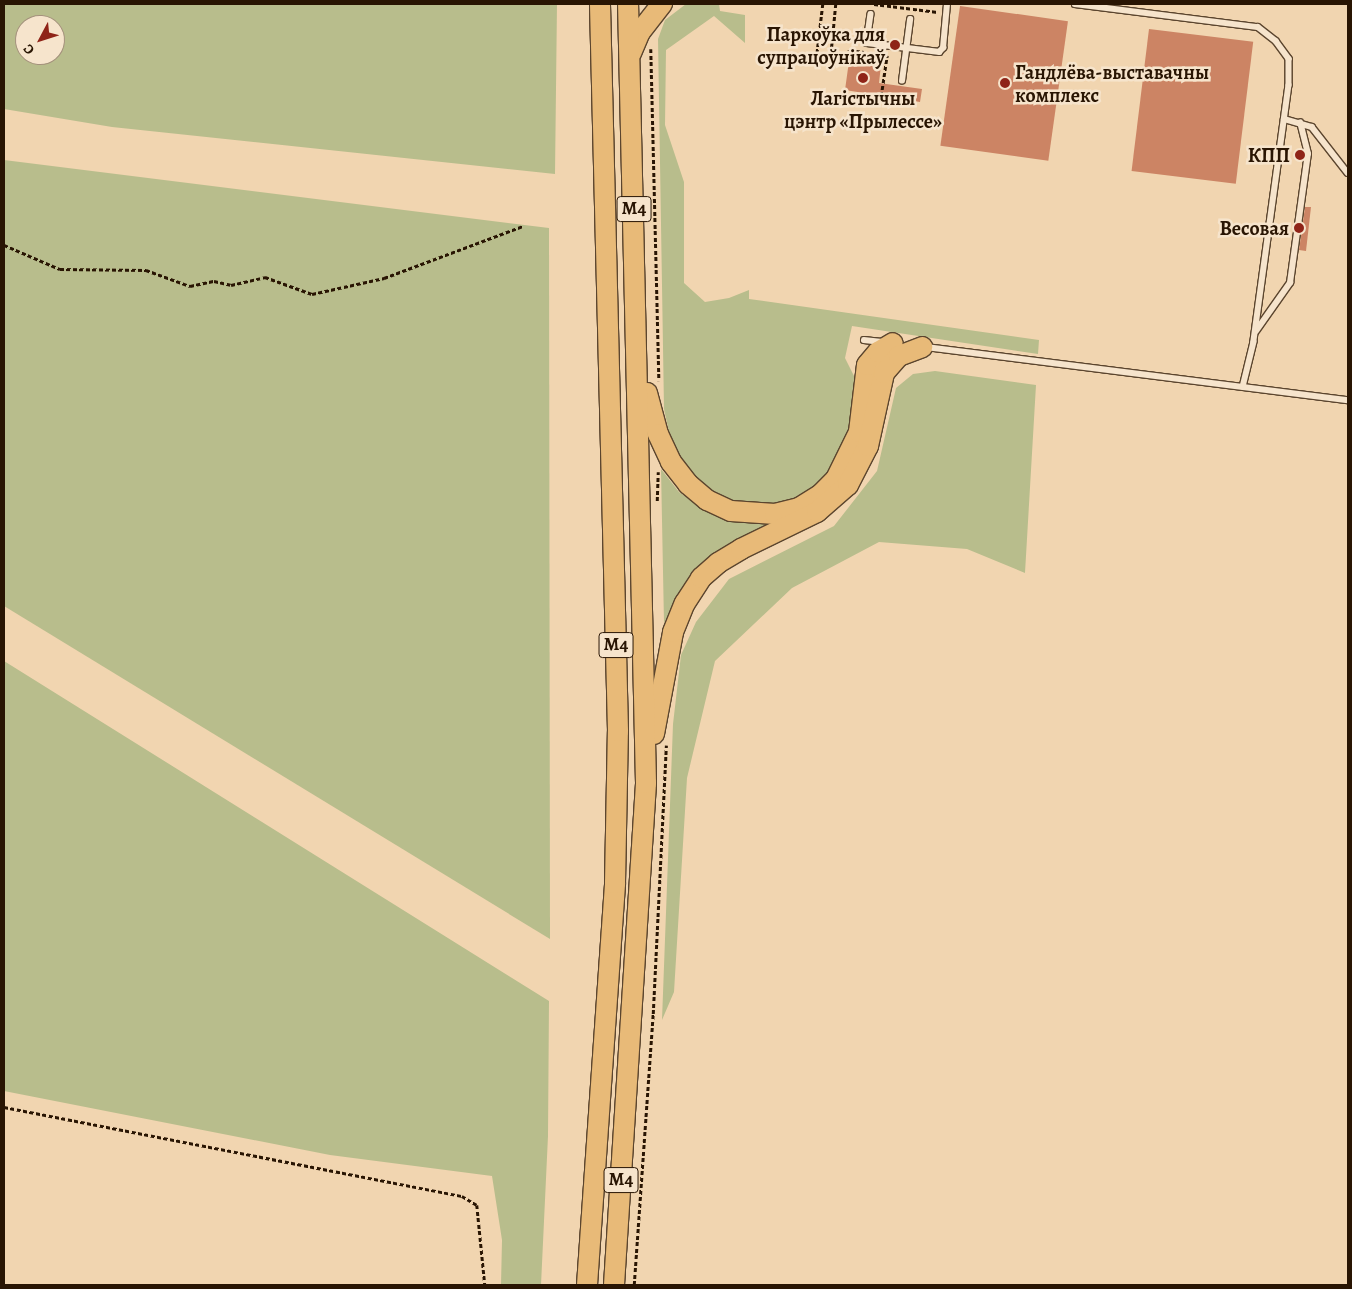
<!DOCTYPE html>
<meta charset="utf-8">
<style>
body{margin:0}
#map{position:relative;width:1352px;height:1289px;overflow:hidden;background:#f1d5b0;font-family:Alegreya,serif}
div>[style]{position:absolute}
[style*='--x']{left:calc(var(--x)*1px);top:calc(var(--y)*1px);width:calc(var(--w)*1px);rotate:calc(var(--a)*1deg)}
.green>*{inset:0;background:#b8bd8c}
.building>*{inset:0;background:#cc8464;transform-origin:0 0}
.path>*{height:2.5px;margin-top:-1.25px;transform-origin:0;background:repeating-linear-gradient(90deg,#291503 0 4px,transparent 0 6.5px)}
.roads{filter:drop-shadow(1px 0 #5b452e) drop-shadow(-1px 0 #5b452e) drop-shadow(0 1px #5b452e) drop-shadow(0 -1px #5b452e)}
.lane>*{height:5.5px;margin:-2.75px;padding:0 2.75px;transform-origin:2.75px;border-radius:2.75px;background:#f6e4cc}
.highway>*{height:20px;margin:-10px;padding:0 10px;transform-origin:10px;border-radius:10px;background:#e8ba78}
.dots>*{width:14px;height:14px;translate:-50% -50%;box-sizing:border-box;border:2px solid #f6e4cc;border-radius:50%}
span{translate:-50% -50%;white-space:nowrap;text-align:center;line-height:1.15;-webkit-text-stroke:5px #f6e4cc;paint-order:stroke}
.shield-label span{padding:1px 4px;background:#f6e4cc;border:1px solid;border-radius:4px;-webkit-text-stroke-width:0}
.shield-label{font-size:19px;color:#291503;font-weight:700}
.poi-label{font-size:20px;color:#291503;font-weight:700}
.right{translate:-100% -50%;text-align:right}
.left{translate:0 -50%;text-align:left}
.frame{position:absolute;inset:0;border:5px solid #291503;pointer-events:none}
.north{position:absolute;left:15px;top:15px;width:50px;height:50px;box-sizing:border-box;background:#f6e4cc;border:1px solid #a4917c;border-radius:50%;rotate:230deg;font-size:14px;font-weight:700;line-height:20px;text-align:center;color:#291503}
.north::after{content:'';display:block;margin:auto;width:18px;height:22px;background:#8f2418;clip-path:polygon(50% 0,100% 100%,50% 72%,0 100%)}
</style>
<div id="map">
<div class="green">
<div style="clip-path:polygon(evenodd,4px 4px,557px 4px,555px 174px,112px 127px,4px 109px,4px 4px,25px 25px,55px 25px,55px 55px,25px 55px,25px 25px)"></div>
<div style="clip-path:polygon(686px 4px,719px 4px,720px 11px,745px 15px,745px 43px,714px 16px,666px 50px,665px 125px,684px 182px,684px 283px,705px 302px,729px 298px,749px 290px,749px 299px,1039px 340px,1038px 354px,852px 326px,845px 358px,854px 376px,854px 417px,840px 457px,818px 485px,799px 502px,745px 509px,715px 498px,687px 472px,672px 446px,664px 409px,658px 39px,665px 20px)"></div>
<div style="clip-path:polygon(4px 160px,549px 228px,550px 939px,4px 606px)"></div>
<div style="clip-path:polygon(935px 371px,1036px 385px,1025px 573px,967px 549px,879px 542px,792px 588px,715px 661px,687px 778px,674px 992px,662px 1020px,673px 724px,681px 655px,696px 622px,729px 579px,834px 526px,877px 471px,896px 388px,913px 374px)"></div>
<div style="clip-path:polygon(661px 469px,679px 492px,704px 510px,788px 516px,699px 568px,684px 586px,664px 623px)"></div>
<div style="clip-path:polygon(4px 661px,549px 1001px,548px 1136px,541px 1285px,501px 1285px,502px 1240px,492px 1176px,330px 1155px,4px 1091px)"></div>
</div>
<div class="building">
<div style="left:960px;top:6px;width:109px;height:141px;rotate:8deg"></div>
<div style="left:1149px;top:29px;width:105px;height:143px;rotate:7deg"></div>
<div style="clip-path:polygon(849px 61px,881px 65px,879px 83px,922px 89px,920px 102px,845px 90px)"></div>
<div style="clip-path:polygon(1305px 207px,1311px 207px,1306px 251px,1299px 250px)"></div>
</div>
<div class="path">
<div style="--x:823;--y:4;--w:51;--a:96.7"></div>
<div style="--x:817;--y:55;--w:14;--a:4"></div>
<div style="--x:836;--y:4;--w:52;--a:95.5"></div>
<div style="--x:831;--y:56;--w:17;--a:3"></div>
<div style="--x:848;--y:57;--w:7;--a:-82"></div>
<div style="--x:849;--y:50;--w:15;--a:8"></div>
<div style="--x:874;--y:4;--w:64;--a:7.1"></div>
<div style="--x:651;--y:49;--w:332;--a:88.6"></div>
<div style="--x:881;--y:96;--w:41;--a:-81.7"></div>
<div style="--x:4;--y:245;--w:61;--a:23.2"></div>
<div style="--x:60;--y:269;--w:86;--a:0.7"></div>
<div style="--x:146;--y:270;--w:47;--a:20"></div>
<div style="--x:190;--y:286;--w:25;--a:-12"></div>
<div style="--x:214;--y:281;--w:17;--a:13"></div>
<div style="--x:231;--y:285;--w:35;--a:-13"></div>
<div style="--x:265;--y:277;--w:50;--a:19.9"></div>
<div style="--x:312;--y:294;--w:74;--a:-12.5"></div>
<div style="--x:384;--y:278;--w:148;--a:-20.5"></div>
<div style="--x:657;--y:501;--w:29;--a:-88"></div>
<div style="--x:4;--y:1107;--w:467;--a:11"></div>
<div style="--x:462;--y:1196;--w:17;--a:31"></div>
<div style="--x:477;--y:1205;--w:80;--a:84.3"></div>
<div style="--x:634;--y:1285;--w:272;--a:-86"></div>
<div style="--x:653;--y:1014;--w:269;--a:-87.2"></div>
</div>
<div class="roads">
<div class="lane">
<div style="--x:1075;--y:4;--w:184;--a:7.2"></div>
<div style="--x:1258;--y:27;--w:23;--a:38"></div>
<div style="--x:1276;--y:41;--w:22;--a:54"></div>
<div style="--x:1289;--y:59;--w:26;--a:90"></div>
<div style="--x:1289;--y:85;--w:259;--a:97.8"></div>
<div style="--x:1254;--y:342;--w:46;--a:103.7"></div>
<div style="--x:871;--y:14;--w:29;--a:98"></div>
<div style="--x:867;--y:43;--w:73;--a:7.1"></div>
<div style="--x:939;--y:52;--w:6;--a:-45"></div>
<div style="--x:943;--y:48;--w:44;--a:-84.8"></div>
<div style="--x:902;--y:81;--w:62;--a:-82.5"></div>
<div style="--x:1284;--y:119;--w:29;--a:16"></div>
<div style="--x:1312;--y:127;--w:58;--a:52"></div>
<div style="--x:1256;--y:331;--w:59;--a:-54.7"></div>
<div style="--x:1290;--y:283;--w:130;--a:-82.1"></div>
<div style="--x:1308;--y:154;--w:32;--a:-104"></div>
<div style="--x:864;--y:340;--w:18;--a:6"></div>
<div style="--x:926;--y:347;--w:425;--a:7.2"></div>
</div>
<div class="highway">
<div style="--x:631;--y:53;--w:23;--a:-67"></div>
<div style="--x:640;--y:32;--w:36;--a:-52"></div>
<div style="--x:647;--y:393;--w:42;--a:75"></div>
<div style="--x:658;--y:434;--w:31;--a:65"></div>
<div style="--x:671;--y:462;--w:28;--a:52"></div>
<div style="--x:688;--y:484;--w:25;--a:40"></div>
<div style="--x:707;--y:500;--w:26;--a:25"></div>
<div style="--x:731;--y:511;--w:44;--a:3.9"></div>
<div style="--x:775;--y:514;--w:25;--a:-14"></div>
<div style="--x:799;--y:508;--w:26;--a:-32"></div>
<div style="--x:821;--y:494;--w:21;--a:-45"></div>
<div style="--x:836;--y:479;--w:52;--a:-63.9"></div>
<div style="--x:859;--y:432;--w:67;--a:-83.2"></div>
<div style="--x:867;--y:365;--w:17;--a:-50"></div>
<div style="--x:878;--y:352;--w:17;--a:-31"></div>
<div style="--x:654;--y:734;--w:104;--a:-79.4"></div>
<div style="--x:673;--y:632;--w:31;--a:-68"></div>
<div style="--x:685;--y:603;--w:30;--a:-57"></div>
<div style="--x:701;--y:578;--w:23;--a:-41"></div>
<div style="--x:718;--y:563;--w:27;--a:-31"></div>
<div style="--x:741;--y:549;--w:85;--a:-26"></div>
<div style="--x:817;--y:512;--w:41;--a:-41.1"></div>
<div style="--x:848;--y:485;--w:44;--a:-62.9"></div>
<div style="--x:868;--y:446;--w:75;--a:-77.6"></div>
<div style="--x:884;--y:373;--w:23;--a:-49"></div>
<div style="--x:899;--y:356;--w:25;--a:-21"></div>
<div style="--x:587;--y:1285;--w:403;--a:-86"></div>
<div style="--x:615;--y:883;--w:152;--a:-88.9"></div>
<div style="--x:618;--y:731;--w:727;--a:-91.42"></div>
<div style="--x:614;--y:1285;--w:503;--a:-86.35"></div>
<div style="--x:646;--y:783;--w:779;--a:-91.32"></div>
</div>
</div>
<div class="dots">
<div style="left:895px;top:45px;background:#8f2418"></div>
<div style="left:863px;top:78px;background:#8f2418"></div>
<div style="left:1005px;top:83px;background:#8f2418"></div>
<div style="left:1300px;top:155px;background:#8f2418"></div>
<div style="left:1299px;top:228px;background:#8f2418"></div>
</div>
<div class="shield-label">
<span style="left:634px;top:209px">М4</span>
<span style="left:616px;top:645px">М4</span>
<span style="left:621px;top:1180px">М4</span>
</div>
<div class="poi-label">
<span class="right" style="left:885px;top:46px">Паркоўка для<br>супрацоўнікаў</span>
<span class="left" style="left:1015px;top:84px">Гандлёва-выставачны<br>комплекс</span>
<span style="left:863px;top:110px">Лагістычны<br>цэнтр «Прылессе»</span>
<span class="right" style="left:1290px;top:155px">КПП</span>
<span class="right" style="left:1289px;top:228px">Весовая</span>
</div>
<div class="frame"></div>
<div class="north">С</div>
</div>
